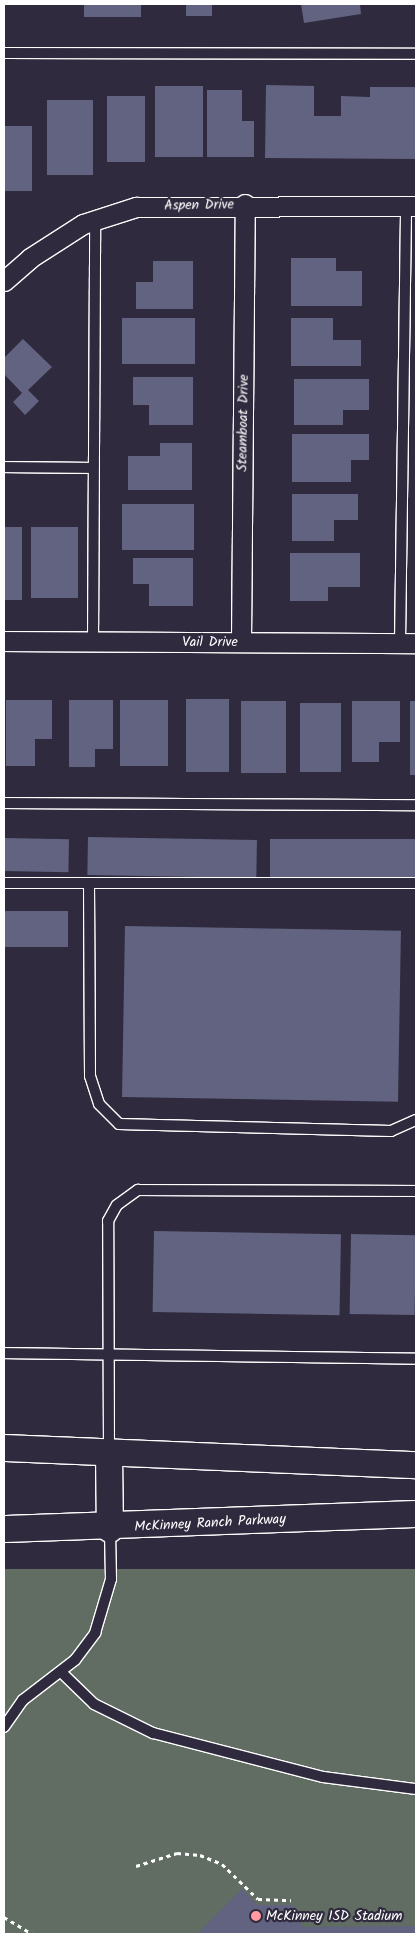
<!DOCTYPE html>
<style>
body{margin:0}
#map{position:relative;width:420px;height:1938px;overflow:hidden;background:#2f2a3d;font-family:Kalam,sans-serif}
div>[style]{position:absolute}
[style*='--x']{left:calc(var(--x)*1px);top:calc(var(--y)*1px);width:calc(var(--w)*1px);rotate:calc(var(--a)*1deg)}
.green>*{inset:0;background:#616d62;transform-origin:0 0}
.building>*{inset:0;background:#616380;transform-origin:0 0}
.path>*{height:3px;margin-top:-1.5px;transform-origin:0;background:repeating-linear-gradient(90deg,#fff 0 4px,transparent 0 8px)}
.roads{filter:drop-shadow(1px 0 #fff) drop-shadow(-1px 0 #fff) drop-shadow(0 1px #fff) drop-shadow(0 -1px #fff)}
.lane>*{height:10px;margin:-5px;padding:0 5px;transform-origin:5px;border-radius:5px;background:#2f2a3d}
.street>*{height:19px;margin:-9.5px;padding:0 9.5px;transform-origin:9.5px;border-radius:9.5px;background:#2f2a3d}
.secondary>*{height:26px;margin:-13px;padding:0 13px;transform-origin:13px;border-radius:13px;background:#2f2a3d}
.dots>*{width:14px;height:14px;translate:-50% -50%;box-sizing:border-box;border:2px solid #2f2a3d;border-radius:50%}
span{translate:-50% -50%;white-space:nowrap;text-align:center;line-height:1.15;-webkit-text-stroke:4.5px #2f2a3d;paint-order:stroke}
.street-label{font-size:14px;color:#fff}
.poi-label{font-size:14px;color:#fff}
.left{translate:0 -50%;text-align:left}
.frame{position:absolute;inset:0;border:5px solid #fff;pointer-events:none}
</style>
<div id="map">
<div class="green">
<div style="left:416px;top:1569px;width:365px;height:412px;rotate:90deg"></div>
</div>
<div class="building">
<div style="left:84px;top:4px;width:57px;height:13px"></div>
<div style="left:186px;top:4px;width:26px;height:12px"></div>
<div style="clip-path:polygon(301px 4px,360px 4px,361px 14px,304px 23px)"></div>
<div style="clip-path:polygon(266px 85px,314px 86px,314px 116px,341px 116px,341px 96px,370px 97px,370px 87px,416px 87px,416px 159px,265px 158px)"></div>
<div style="left:155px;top:86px;width:48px;height:71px"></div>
<div style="clip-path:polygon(207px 90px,242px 90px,242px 121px,254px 121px,254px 157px,207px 157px)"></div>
<div style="left:107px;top:96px;width:38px;height:66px"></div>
<div style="left:47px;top:100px;width:46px;height:75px"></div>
<div style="left:4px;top:126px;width:28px;height:65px"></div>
<div style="clip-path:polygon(291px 258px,336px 258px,336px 271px,362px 271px,362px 306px,291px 306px)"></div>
<div style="clip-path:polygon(153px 261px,193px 261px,193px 309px,136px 309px,136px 282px,153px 282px)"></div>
<div style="left:122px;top:318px;width:73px;height:46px"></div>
<div style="clip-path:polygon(291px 318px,333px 318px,333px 340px,361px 340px,361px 366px,291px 366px)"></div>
<div style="clip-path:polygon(23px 339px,52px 367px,28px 390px,39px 401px,25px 415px,13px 402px,22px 393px,4px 374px,4px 358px)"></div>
<div style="clip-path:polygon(133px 377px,193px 377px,193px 425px,149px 425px,149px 405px,133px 405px)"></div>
<div style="clip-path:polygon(294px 379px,369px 379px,369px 410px,343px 410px,343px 425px,294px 425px)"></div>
<div style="clip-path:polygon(292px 434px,369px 434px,369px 460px,351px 460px,351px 482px,292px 482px)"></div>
<div style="clip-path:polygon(160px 443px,192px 443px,192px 490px,128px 490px,128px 456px,160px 456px)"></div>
<div style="clip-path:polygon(292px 494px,358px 494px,358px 520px,334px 520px,334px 541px,292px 541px)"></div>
<div style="left:122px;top:504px;width:72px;height:46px"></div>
<div style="left:4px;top:527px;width:18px;height:73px"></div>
<div style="left:31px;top:527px;width:47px;height:71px"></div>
<div style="clip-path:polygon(290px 553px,360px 553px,360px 587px,328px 587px,328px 601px,290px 601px)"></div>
<div style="clip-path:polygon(133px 558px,193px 558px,193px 606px,149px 606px,149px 584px,133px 584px)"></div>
<div style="left:186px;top:699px;width:43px;height:73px"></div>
<div style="clip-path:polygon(6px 700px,52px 700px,52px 739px,35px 739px,35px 766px,6px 766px)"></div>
<div style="clip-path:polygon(69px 700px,113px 700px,113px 749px,95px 749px,95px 767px,69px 767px)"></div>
<div style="left:120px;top:700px;width:48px;height:66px"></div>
<div style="left:241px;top:701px;width:45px;height:72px"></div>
<div style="clip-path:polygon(352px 701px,400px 701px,400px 742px,379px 742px,379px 762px,352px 762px)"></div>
<div style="left:410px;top:701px;width:6px;height:74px"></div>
<div style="left:300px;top:703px;width:41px;height:69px"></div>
<div style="left:88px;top:837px;width:169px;height:38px;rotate:1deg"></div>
<div style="left:4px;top:838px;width:65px;height:33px;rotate:1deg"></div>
<div style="left:270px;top:839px;width:146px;height:38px"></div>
<div style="left:4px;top:911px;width:64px;height:36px"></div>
<div style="left:125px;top:926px;width:276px;height:171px;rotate:1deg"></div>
<div style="left:154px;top:1231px;width:187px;height:81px;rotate:1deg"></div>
<div style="left:351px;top:1234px;width:65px;height:80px;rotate:1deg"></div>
<div style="clip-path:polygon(242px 1889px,257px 1905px,293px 1905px,302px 1927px,416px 1926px,416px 1934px,197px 1934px)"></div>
</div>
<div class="path">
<div style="--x:136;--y:1866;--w:43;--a:-17.6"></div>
<div style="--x:177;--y:1853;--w:23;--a:5"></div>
<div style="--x:200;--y:1855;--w:24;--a:22"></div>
<div style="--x:222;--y:1864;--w:50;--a:44.2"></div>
<div style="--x:258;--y:1899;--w:33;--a:2"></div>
<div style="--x:4;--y:1917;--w:33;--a:31"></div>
</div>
<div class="roads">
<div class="lane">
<div style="--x:4;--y:53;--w:412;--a:0.1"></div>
<div style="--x:4;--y:467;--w:89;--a:0.6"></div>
<div style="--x:93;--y:642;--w:422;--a:-89.7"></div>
<div style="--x:400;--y:643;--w:438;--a:-89.2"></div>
<div style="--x:4;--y:803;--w:412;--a:0.3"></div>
<div style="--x:4;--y:883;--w:412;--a:0"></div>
<div style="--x:89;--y:883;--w:193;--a:89.7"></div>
<div style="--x:90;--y:1076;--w:29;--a:72"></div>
<div style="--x:99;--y:1104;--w:28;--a:45"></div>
<div style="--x:119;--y:1124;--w:272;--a:1.5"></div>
<div style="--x:391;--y:1131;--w:27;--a:-24"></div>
<div style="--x:4;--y:1353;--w:412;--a:0.8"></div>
<div style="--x:109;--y:1451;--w:230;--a:-90.2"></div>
<div style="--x:108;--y:1221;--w:18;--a:-61"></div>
<div style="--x:117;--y:1205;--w:26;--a:-36"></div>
<div style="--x:138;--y:1190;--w:278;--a:0.2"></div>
<div style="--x:61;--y:1672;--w:46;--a:44.1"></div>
<div style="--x:94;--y:1704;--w:66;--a:26.2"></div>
<div style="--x:153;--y:1733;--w:176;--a:14.5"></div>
<div style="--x:323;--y:1777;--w:94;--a:7.4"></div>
<div style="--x:4;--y:1727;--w:33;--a:-55"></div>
<div style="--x:23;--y:1700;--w:66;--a:-37.6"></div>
<div style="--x:75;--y:1660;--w:34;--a:-53"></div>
<div style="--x:95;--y:1633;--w:56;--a:-73.5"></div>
<div style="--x:111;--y:1579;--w:49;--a:-91.2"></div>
</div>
<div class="street">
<div style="--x:4;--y:281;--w:35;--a:-41"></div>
<div style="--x:30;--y:258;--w:63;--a:-32.7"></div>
<div style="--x:83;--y:224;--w:56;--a:-17.8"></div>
<div style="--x:136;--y:207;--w:280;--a:-0.2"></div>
<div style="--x:4;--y:641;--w:412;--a:0.3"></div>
<div style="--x:241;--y:642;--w:438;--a:-89.5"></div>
</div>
<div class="secondary">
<div style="--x:4;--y:1448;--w:412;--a:2.4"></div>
<div style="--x:109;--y:1452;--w:77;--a:89.3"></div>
<div style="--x:4;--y:1529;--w:412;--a:-2.1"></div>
</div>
</div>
<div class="dots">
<div style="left:256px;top:1916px;background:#ff9aa2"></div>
</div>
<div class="street-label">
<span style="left:199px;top:205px;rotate:-1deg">Aspen Drive</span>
<span style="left:243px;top:423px;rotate:-89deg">Steamboat Drive</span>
<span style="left:210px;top:642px">Vail Drive</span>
<span style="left:210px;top:1523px;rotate:-3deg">McKinney Ranch Parkway</span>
</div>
<div class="poi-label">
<span class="left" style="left:266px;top:1916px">McKinney ISD Stadium</span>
</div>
<div class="frame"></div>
</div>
